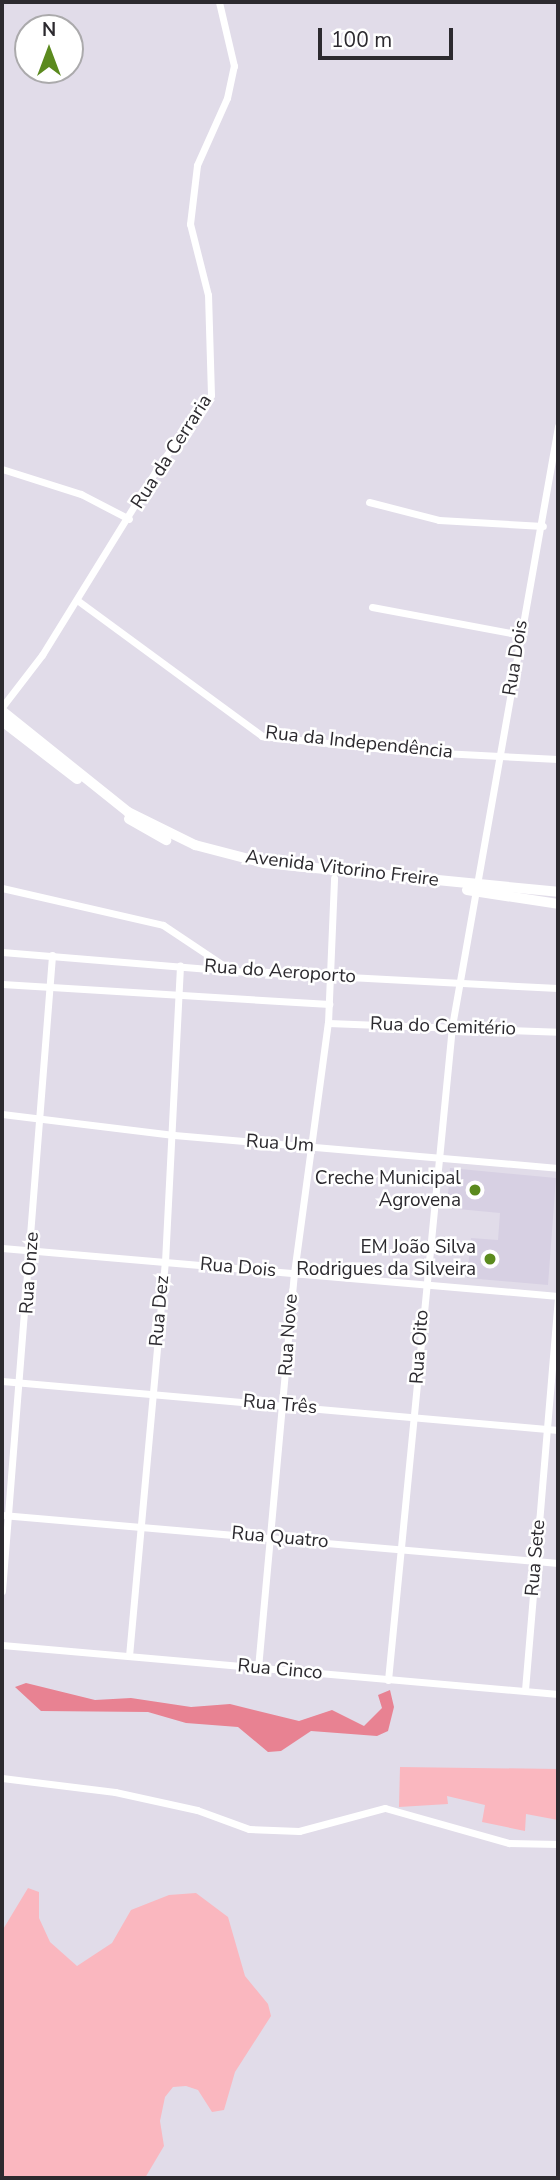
<!DOCTYPE html>
<meta charset="utf-8">
<style>
body{margin:0}
#map{position:relative;width:560px;height:2180px;overflow:hidden;background:#e1dce9;font-family:"Nunito Sans",sans-serif}
div>[style]{position:absolute}
[style*='--x']{left:calc(var(--x)*1px);top:calc(var(--y)*1px);width:calc(var(--w)*1px);rotate:calc(var(--a)*1deg)}
.built>*{inset:0;background:#d7d0e3}
.green>*{inset:0;background:#fab7bf}
.forest>*{inset:0;background:#e88292}
.street>*{height:7px;margin:-3.5px;padding:0 3.5px;transform-origin:3.5px;border-radius:3.5px;background:#fff}
.secondary>*{height:10px;margin:-5px;padding:0 5px;transform-origin:5px;border-radius:5px;background:#fff}
.dots>*{width:19px;height:19px;translate:-50% -50%;box-sizing:border-box;border:4px solid #fff;border-radius:50%}
span{translate:-50% -50%;white-space:nowrap;text-align:center;line-height:1.15;-webkit-text-stroke:5px #fff;paint-order:stroke}
.street-label{font-size:19px;color:#2c2a2f}
.poi-label{font-size:19px;color:#2c2a2f}
.right{translate:-100% -50%;text-align:right}
.frame{position:absolute;inset:0;border:4px solid #2c2a2f;pointer-events:none}
.north{position:absolute;left:14px;top:14px;width:70px;height:70px;box-sizing:border-box;background:#fff;border:2px solid #abaaac;border-radius:50%;rotate:0deg;font-size:19px;font-weight:700;line-height:28px;text-align:center;color:#2c2a2f}
.north::after{content:'';display:block;margin:auto;width:24px;height:32px;background:#5b8a1e;clip-path:polygon(50% 0,100% 100%,50% 72%,0 100%)}
.scale{position:absolute;left:318px;top:28px;width:135px;height:32px;box-sizing:border-box;border:4px solid #2c2a2f;border-top:0;padding-left:9px;font-size:21px;line-height:24px;white-space:nowrap;color:#2c2a2f;-webkit-text-stroke:5px #fff;paint-order:stroke}
</style>
<div id="map">
<div class="built">
<div style="clip-path:polygon(450px 1168px,556px 1178px,548px 1285px,467px 1278px,471px 1238px,498px 1240px,500px 1213px,447px 1208px)"></div>
</div>
<div class="green">
<div style="clip-path:polygon(400px 1767px,558px 1769px,558px 1820px,526px 1814px,525px 1831px,482px 1822px,485px 1805px,447px 1796px,448px 1804px,399px 1807px)"></div>
<div style="clip-path:polygon(28px 1888px,39px 1892px,39px 1918px,50px 1942px,77px 1966px,112px 1943px,131px 1910px,169px 1895px,196px 1893px,228px 1917px,245px 1976px,268px 2004px,271px 2016px,235px 2072px,224px 2110px,212px 2112px,198px 2090px,186px 2086px,173px 2087px,165px 2097px,160px 2121px,164px 2146px,145px 2178px,2px 2178px,2px 1931px)"></div>
</div>
<div class="forest">
<div style="clip-path:polygon(26px 1683px,95px 1700px,131px 1698px,191px 1707px,230px 1704px,299px 1721px,332px 1710px,364px 1726px,382px 1708px,378px 1695px,390px 1690px,394px 1707px,388px 1731px,377px 1736px,311px 1731px,281px 1751px,268px 1752px,238px 1727px,186px 1723px,148px 1712px,41px 1711px,15px 1687px)"></div>
</div>
<div class="street">
<div style="--x:2;--y:469;--w:83;--a:17.6"></div>
<div style="--x:81;--y:494;--w:54;--a:27.5"></div>
<div style="--x:369;--y:502;--w:72;--a:14.4"></div>
<div style="--x:439;--y:520;--w:104;--a:3.3"></div>
<div style="--x:77;--y:600;--w:230;--a:36.3"></div>
<div style="--x:262;--y:736;--w:142;--a:6.1"></div>
<div style="--x:403;--y:751;--w:155;--a:3"></div>
<div style="--x:372;--y:607;--w:152;--a:10.6"></div>
<div style="--x:2;--y:707;--w:66;--a:-52.4"></div>
<div style="--x:42;--y:655;--w:228;--a:-58.3"></div>
<div style="--x:162;--y:461;--w:82;--a:-53.4"></div>
<div style="--x:211;--y:395;--w:100;--a:-91.7"></div>
<div style="--x:208;--y:295;--w:73;--a:-104.2"></div>
<div style="--x:190;--y:224;--w:59;--a:-83.2"></div>
<div style="--x:197;--y:165;--w:73;--a:-65.9"></div>
<div style="--x:227;--y:98;--w:33;--a:-78"></div>
<div style="--x:234;--y:66;--w:66;--a:-103.2"></div>
<div style="--x:2;--y:888;--w:165;--a:12.9"></div>
<div style="--x:163;--y:925;--w:83;--a:33.7"></div>
<div style="--x:2;--y:952;--w:232;--a:4.7"></div>
<div style="--x:233;--y:971;--w:325;--a:3"></div>
<div style="--x:2;--y:984;--w:328;--a:3.5"></div>
<div style="--x:328;--y:1023;--w:230;--a:2.2"></div>
<div style="--x:2;--y:1114;--w:173;--a:7"></div>
<div style="--x:174;--y:1135;--w:385;--a:4.9"></div>
<div style="--x:2;--y:1248;--w:558;--a:4.93"></div>
<div style="--x:2;--y:1381;--w:558;--a:5.04"></div>
<div style="--x:2;--y:1515;--w:558;--a:4.93"></div>
<div style="--x:2;--y:1591;--w:638;--a:-85.5"></div>
<div style="--x:2;--y:1645;--w:558;--a:5.04"></div>
<div style="--x:129;--y:1656;--w:396;--a:-84.8"></div>
<div style="--x:165;--y:1262;--w:297;--a:-87.1"></div>
<div style="--x:258;--y:1668;--w:397;--a:-84.8"></div>
<div style="--x:294;--y:1273;--w:252;--a:-82.3"></div>
<div style="--x:328;--y:1023;--w:145;--a:-87.6"></div>
<div style="--x:388;--y:1680;--w:657;--a:-84.41"></div>
<div style="--x:452;--y:1026;--w:609;--a:-79.98"></div>
<div style="--x:525;--y:1690;--w:391;--a:-85.2"></div>
<div style="--x:2;--y:1778;--w:114;--a:7.1"></div>
<div style="--x:115;--y:1792;--w:84;--a:12.4"></div>
<div style="--x:197;--y:1810;--w:55;--a:20.1"></div>
<div style="--x:249;--y:1829;--w:50;--a:2.3"></div>
<div style="--x:299;--y:1831;--w:89;--a:-15"></div>
<div style="--x:385;--y:1808;--w:129;--a:15.8"></div>
<div style="--x:509;--y:1843;--w:49;--a:1.2"></div>
</div>
<div class="secondary">
<div style="--x:2;--y:711;--w:161;--a:38.7"></div>
<div style="--x:128;--y:812;--w:75;--a:26.2"></div>
<div style="--x:195;--y:845;--w:71;--a:14.6"></div>
<div style="--x:264;--y:863;--w:295;--a:5.6"></div>
<div style="--x:2;--y:721;--w:95;--a:37.7"></div>
<div style="--x:129;--y:819;--w:43;--a:29.6"></div>
<div style="--x:467;--y:890;--w:92;--a:8.7"></div>
</div>
<div class="dots">
<div style="left:475px;top:1190px;background:#5b8a1e"></div>
<div style="left:490px;top:1259px;background:#5b8a1e"></div>
</div>
<div class="street-label">
<span style="left:172px;top:452px;rotate:-57deg">Rua da Cerraria</span>
<span style="left:516px;top:658px;rotate:-81deg">Rua Dois</span>
<span style="left:359px;top:743px;rotate:6deg">Rua da Independência</span>
<span style="left:342px;top:869px;rotate:7deg">Avenida Vitorino Freire</span>
<span style="left:280px;top:972px;rotate:4deg">Rua do Aeroporto</span>
<span style="left:443px;top:1027px;rotate:2deg">Rua do Cemitério</span>
<span style="left:280px;top:1144px;rotate:4deg">Rua Um</span>
<span style="left:238px;top:1268px;rotate:5deg">Rua Dois</span>
<span style="left:30px;top:1273px;rotate:-86deg">Rua Onze</span>
<span style="left:160px;top:1311px;rotate:-85deg">Rua Dez</span>
<span style="left:289px;top:1335px;rotate:-86deg">Rua Nove</span>
<span style="left:420px;top:1347px;rotate:-86deg">Rua Oito</span>
<span style="left:280px;top:1405px;rotate:5deg">Rua Três</span>
<span style="left:280px;top:1538px;rotate:5deg">Rua Quatro</span>
<span style="left:536px;top:1558px;rotate:-85deg">Rua Sete</span>
<span style="left:280px;top:1670px;rotate:5deg">Rua Cinco</span>
</div>
<div class="poi-label">
<span class="right" style="left:461px;top:1190px">Creche Municipal<br>Agrovena</span>
<span class="right" style="left:476px;top:1259px">EM João Silva<br>Rodrigues da Silveira</span>
</div>
<div class="frame"></div>
<div class="north">N</div>
<div class="scale">100 m</div>
</div>
